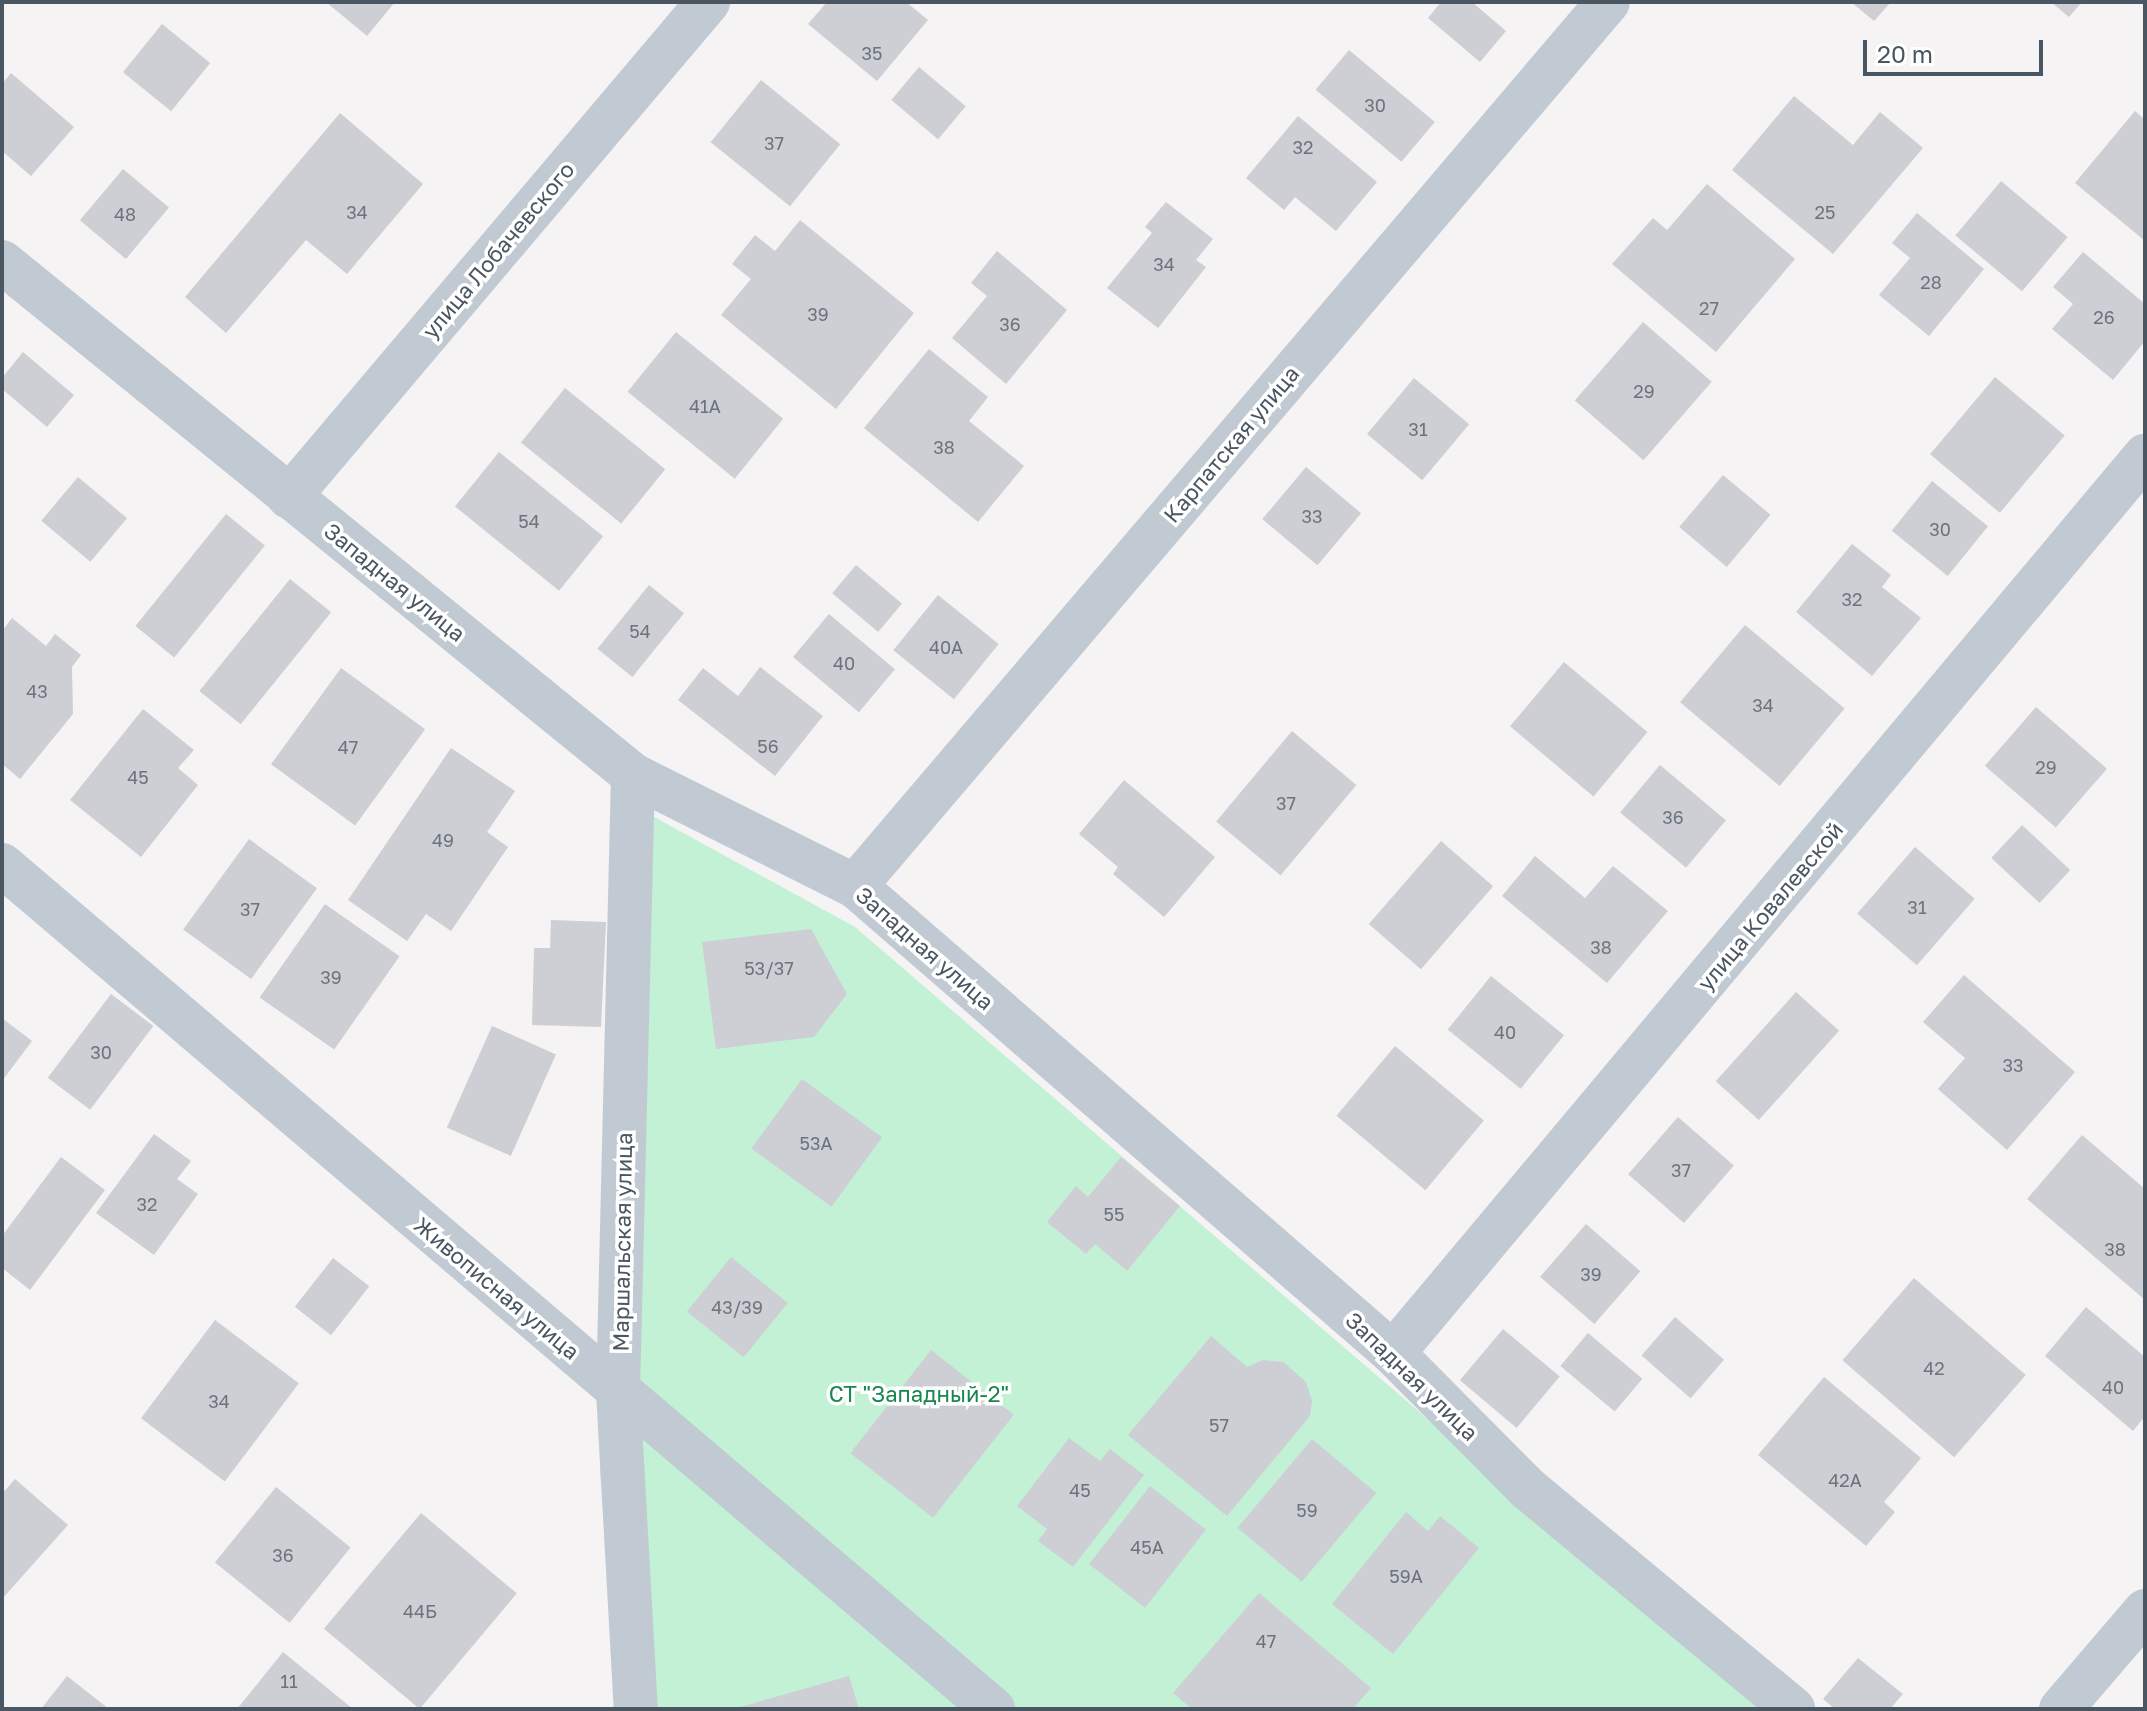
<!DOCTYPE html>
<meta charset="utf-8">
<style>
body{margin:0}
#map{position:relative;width:2147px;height:1711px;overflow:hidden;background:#f5f3f3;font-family:"Golos Text",sans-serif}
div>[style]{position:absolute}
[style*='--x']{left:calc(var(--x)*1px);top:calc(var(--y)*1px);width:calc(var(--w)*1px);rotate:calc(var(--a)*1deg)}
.green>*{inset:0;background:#c3f1d5}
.building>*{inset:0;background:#cdcfd5;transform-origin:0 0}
.street>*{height:44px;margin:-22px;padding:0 22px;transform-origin:22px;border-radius:22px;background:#c1cad2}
span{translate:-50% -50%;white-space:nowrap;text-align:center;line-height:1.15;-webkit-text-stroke:7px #fff;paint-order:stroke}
.number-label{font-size:18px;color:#6b747e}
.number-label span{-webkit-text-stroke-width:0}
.street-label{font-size:22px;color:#4a5661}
.park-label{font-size:22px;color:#17864f}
.frame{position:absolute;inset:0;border:4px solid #4a5661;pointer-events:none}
.scale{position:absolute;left:1863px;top:40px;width:180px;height:36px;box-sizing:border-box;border:4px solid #4a5661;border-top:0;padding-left:10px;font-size:24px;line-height:28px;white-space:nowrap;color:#4a5661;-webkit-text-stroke:6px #fff;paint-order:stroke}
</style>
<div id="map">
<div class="green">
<div style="clip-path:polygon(634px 806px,855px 927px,1765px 1709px,621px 1709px,600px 1471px)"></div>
</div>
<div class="building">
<div style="clip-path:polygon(326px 2px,395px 2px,367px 36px)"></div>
<div style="clip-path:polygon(827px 2px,906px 2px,928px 20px,877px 81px,808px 24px)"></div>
<div style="clip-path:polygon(1441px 2px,1472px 2px,1506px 31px,1480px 62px,1428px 18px)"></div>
<div style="clip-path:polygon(1851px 2px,1891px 2px,1874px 21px)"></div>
<div style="clip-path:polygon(2051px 2px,2082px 2px,2069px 17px)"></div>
<div style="left:162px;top:24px;width:62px;height:62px;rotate:39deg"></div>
<div style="left:1349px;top:50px;width:112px;height:52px;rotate:40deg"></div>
<div style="left:919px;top:67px;width:61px;height:43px;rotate:40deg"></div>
<div style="clip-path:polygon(11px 73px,74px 127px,31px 176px,2px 151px,2px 84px)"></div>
<div style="left:761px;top:80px;width:102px;height:80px;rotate:39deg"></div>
<div style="clip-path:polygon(1794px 96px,1853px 145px,1880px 112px,1923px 148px,1833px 254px,1732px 170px)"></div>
<div style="clip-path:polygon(2135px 111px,2145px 120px,2145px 241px,2075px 183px)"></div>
<div style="clip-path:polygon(340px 113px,423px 184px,347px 274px,306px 240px,226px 333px,185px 297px)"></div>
<div style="clip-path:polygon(1298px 116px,1377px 182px,1336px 231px,1295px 197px,1284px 210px,1246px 178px)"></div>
<div style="left:123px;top:169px;width:60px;height:67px;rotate:40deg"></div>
<div style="left:2001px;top:181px;width:87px;height:71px;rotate:40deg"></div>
<div style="clip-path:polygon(1707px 184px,1795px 259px,1716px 352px,1612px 264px,1653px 218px,1667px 230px)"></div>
<div style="clip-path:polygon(1166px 202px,1213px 239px,1196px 260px,1206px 267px,1158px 328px,1107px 288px,1152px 233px,1145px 227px)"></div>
<div style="clip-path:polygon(1917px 213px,1984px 269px,1929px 336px,1879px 295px,1910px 258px,1892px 243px)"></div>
<div style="clip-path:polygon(800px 220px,914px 313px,836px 409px,721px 315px,751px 279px,732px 264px,755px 235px,775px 251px)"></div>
<div style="clip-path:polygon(997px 251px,1067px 310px,1006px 384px,952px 338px,987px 296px,971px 283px)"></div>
<div style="clip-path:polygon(2083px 252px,2145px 304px,2145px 341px,2113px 380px,2052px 329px,2073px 304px,2053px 287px)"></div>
<div style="left:1643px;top:322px;width:91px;height:104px;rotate:41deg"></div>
<div style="left:676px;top:332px;width:138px;height:77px;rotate:39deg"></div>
<div style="clip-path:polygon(929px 349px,988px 397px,969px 421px,1024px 466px,978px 522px,864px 428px)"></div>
<div style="clip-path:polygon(23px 352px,74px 395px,47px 427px,2px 389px,2px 378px)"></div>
<div style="left:1995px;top:377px;width:91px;height:101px;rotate:40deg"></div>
<div style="left:1414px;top:378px;width:72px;height:73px;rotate:40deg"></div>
<div style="left:565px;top:388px;width:129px;height:70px;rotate:39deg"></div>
<div style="left:499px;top:452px;width:134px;height:70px;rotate:39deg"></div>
<div style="left:1306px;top:467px;width:72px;height:68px;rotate:40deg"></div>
<div style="left:1723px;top:475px;width:62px;height:68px;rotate:40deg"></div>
<div style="left:78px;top:477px;width:64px;height:57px;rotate:40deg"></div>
<div style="left:1932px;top:481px;width:72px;height:64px;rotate:39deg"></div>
<div style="left:226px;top:514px;width:50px;height:144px;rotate:39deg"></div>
<div style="clip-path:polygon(1852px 544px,1891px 575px,1882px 587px,1921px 618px,1872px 676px,1796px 612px)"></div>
<div style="left:856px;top:565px;width:60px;height:37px;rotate:40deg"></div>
<div style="left:290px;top:579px;width:53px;height:144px;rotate:39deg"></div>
<div style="left:649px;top:585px;width:45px;height:82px;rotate:39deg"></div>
<div style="left:938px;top:595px;width:78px;height:71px;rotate:39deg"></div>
<div style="left:829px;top:614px;width:86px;height:56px;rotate:40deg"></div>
<div style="clip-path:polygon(12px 618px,46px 646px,55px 634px,81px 655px,72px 667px,73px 714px,20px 779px,2px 764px,2px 631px)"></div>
<div style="left:1745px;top:625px;width:130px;height:101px;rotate:40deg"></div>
<div style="left:1564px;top:662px;width:109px;height:84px;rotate:40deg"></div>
<div style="clip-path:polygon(760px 667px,823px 716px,775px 776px,678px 700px,703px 668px,738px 696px)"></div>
<div style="left:341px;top:668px;width:104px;height:119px;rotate:36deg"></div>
<div style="left:2036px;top:707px;width:94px;height:78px;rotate:41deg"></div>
<div style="clip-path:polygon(143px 709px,194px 750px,178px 768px,198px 785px,141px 857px,70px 800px)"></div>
<div style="left:1292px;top:731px;width:84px;height:118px;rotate:40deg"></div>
<div style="clip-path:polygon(451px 748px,515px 791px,487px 832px,508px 847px,451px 931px,426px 914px,407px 941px,348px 900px)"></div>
<div style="left:1660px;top:765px;width:86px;height:62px;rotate:40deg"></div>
<div style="clip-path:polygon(1124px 780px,1215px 857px,1164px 917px,1113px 874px,1118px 867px,1079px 834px)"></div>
<div style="left:2022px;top:825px;width:66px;height:45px;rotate:43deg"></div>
<div style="left:249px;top:839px;width:84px;height:112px;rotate:36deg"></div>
<div style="left:1441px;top:841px;width:69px;height:110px;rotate:41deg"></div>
<div style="left:1915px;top:847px;width:79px;height:88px;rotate:41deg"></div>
<div style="clip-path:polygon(1535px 856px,1585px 898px,1613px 866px,1668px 911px,1607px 983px,1502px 896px)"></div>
<div style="left:325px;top:904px;width:91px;height:114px;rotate:35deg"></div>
<div style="clip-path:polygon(551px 920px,606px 922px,601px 1027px,532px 1025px,534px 948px,550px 948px)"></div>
<div style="clip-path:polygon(811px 929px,847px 994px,814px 1037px,716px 1049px,702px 942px)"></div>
<div style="clip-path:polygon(1964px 975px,2075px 1072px,2007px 1150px,1938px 1089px,1965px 1058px,1923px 1022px)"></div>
<div style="left:1491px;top:976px;width:94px;height:69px;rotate:39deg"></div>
<div style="left:1796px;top:992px;width:58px;height:120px;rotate:42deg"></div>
<div style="left:111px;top:994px;width:53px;height:105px;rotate:37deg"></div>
<div style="clip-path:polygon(2px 1018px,32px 1041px,2px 1081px)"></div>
<div style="left:492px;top:1026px;width:70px;height:111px;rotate:24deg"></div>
<div style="left:1395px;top:1046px;width:116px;height:91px;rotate:40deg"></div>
<div style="left:802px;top:1079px;width:99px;height:86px;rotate:36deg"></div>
<div style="left:1678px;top:1117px;width:74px;height:76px;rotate:41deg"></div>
<div style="clip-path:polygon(154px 1134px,191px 1161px,177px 1179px,198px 1194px,154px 1255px,96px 1213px)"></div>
<div style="clip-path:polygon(2082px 1135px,2145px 1189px,2145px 1300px,2027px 1199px)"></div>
<div style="clip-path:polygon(61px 1157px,105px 1190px,30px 1290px,2px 1268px,2px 1236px)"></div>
<div style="clip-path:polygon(1121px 1157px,1180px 1206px,1127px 1271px,1095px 1244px,1086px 1254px,1047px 1222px,1076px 1186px,1088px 1197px)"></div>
<div style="left:1586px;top:1224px;width:72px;height:70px;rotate:41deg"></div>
<div style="left:731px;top:1257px;width:73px;height:70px;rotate:39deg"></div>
<div style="left:333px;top:1258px;width:46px;height:62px;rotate:38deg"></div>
<div style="left:1914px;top:1278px;width:148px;height:109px;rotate:41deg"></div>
<div style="clip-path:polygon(2086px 1307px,2145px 1357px,2145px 1416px,2133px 1431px,2045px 1356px)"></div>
<div style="left:1675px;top:1317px;width:65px;height:51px;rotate:41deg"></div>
<div style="left:215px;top:1320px;width:105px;height:123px;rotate:37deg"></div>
<div style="left:1503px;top:1329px;width:74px;height:67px;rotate:40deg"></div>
<div style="left:1588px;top:1333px;width:71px;height:43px;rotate:40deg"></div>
<div style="clip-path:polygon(1211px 1336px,1247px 1367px,1263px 1360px,1283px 1362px,1306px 1382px,1312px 1401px,1310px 1416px,1227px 1516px,1128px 1435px)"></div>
<div style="left:931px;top:1350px;width:105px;height:131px;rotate:38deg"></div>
<div style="clip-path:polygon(1824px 1377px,1921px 1458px,1884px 1502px,1895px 1512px,1866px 1546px,1758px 1455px)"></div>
<div style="clip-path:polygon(1069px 1438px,1100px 1461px,1110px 1449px,1144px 1475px,1073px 1567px,1038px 1541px,1047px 1529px,1017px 1506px)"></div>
<div style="left:1312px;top:1439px;width:84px;height:116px;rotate:40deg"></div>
<div style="clip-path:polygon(15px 1479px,68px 1525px,2px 1599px,2px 1494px)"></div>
<div style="left:1150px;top:1486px;width:71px;height:99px;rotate:38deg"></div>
<div style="left:276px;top:1487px;width:96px;height:97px;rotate:39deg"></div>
<div style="clip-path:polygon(1406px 1512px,1428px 1531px,1440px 1516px,1479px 1548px,1393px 1654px,1332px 1604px)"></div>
<div style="left:421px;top:1513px;width:125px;height:151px;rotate:40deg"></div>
<div style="clip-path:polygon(1259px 1593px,1371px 1688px,1353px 1709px,1192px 1709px,1173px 1693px)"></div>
<div style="clip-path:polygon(283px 1652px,353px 1709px,237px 1709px)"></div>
<div style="clip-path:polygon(1858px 1658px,1903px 1694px,1890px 1709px,1835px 1709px,1823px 1699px)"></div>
<div style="clip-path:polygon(67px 1676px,109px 1709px,41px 1709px)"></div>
<div style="clip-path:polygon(849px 1676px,859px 1709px,737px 1709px,737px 1708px)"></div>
</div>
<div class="street">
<div style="--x:2;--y:262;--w:813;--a:39.11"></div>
<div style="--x:633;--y:775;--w:248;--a:26.6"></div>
<div style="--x:855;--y:886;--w:712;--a:40.96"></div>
<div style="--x:1393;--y:1353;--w:190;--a:45.2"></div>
<div style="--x:1527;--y:1488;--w:346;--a:39.7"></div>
<div style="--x:289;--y:497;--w:649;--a:-49.75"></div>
<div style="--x:633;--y:775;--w:616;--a:91.39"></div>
<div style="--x:618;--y:1391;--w:319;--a:86.8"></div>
<div style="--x:2;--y:865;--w:1302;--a:40.42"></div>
<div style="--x:855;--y:886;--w:1161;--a:-49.58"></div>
<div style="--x:1393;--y:1353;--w:1171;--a:-50.03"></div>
<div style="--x:2061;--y:1709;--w:129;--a:-49.4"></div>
</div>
<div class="number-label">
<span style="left:872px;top:53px">35</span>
<span style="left:1375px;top:105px">30</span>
<span style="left:774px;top:143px">37</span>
<span style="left:1303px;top:147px">32</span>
<span style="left:357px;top:212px">34</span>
<span style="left:1825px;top:212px">25</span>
<span style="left:125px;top:214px">48</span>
<span style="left:1164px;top:264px">34</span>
<span style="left:1931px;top:282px">28</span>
<span style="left:1709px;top:308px">27</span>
<span style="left:818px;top:314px">39</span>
<span style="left:2104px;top:317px">26</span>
<span style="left:1010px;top:324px">36</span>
<span style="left:1644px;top:391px">29</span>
<span style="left:705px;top:406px">41А</span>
<span style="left:1418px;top:429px">31</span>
<span style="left:944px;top:447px">38</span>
<span style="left:1312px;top:516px">33</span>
<span style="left:529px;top:521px">54</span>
<span style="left:1940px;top:529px">30</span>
<span style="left:1852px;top:599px">32</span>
<span style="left:640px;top:631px">54</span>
<span style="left:946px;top:647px">40А</span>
<span style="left:844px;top:663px">40</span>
<span style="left:37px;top:691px">43</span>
<span style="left:1763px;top:705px">34</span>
<span style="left:768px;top:746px">56</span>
<span style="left:348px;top:747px">47</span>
<span style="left:2046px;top:767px">29</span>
<span style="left:138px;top:777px">45</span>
<span style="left:1286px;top:803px">37</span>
<span style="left:1673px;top:817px">36</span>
<span style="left:443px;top:840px">49</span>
<span style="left:1917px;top:907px">31</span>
<span style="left:250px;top:909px">37</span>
<span style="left:1601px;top:947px">38</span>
<span style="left:769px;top:968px">53/37</span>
<span style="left:331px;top:977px">39</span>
<span style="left:1505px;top:1032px">40</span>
<span style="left:101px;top:1052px">30</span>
<span style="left:2013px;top:1065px">33</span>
<span style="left:816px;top:1143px">53А</span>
<span style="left:1681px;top:1170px">37</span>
<span style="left:147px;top:1204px">32</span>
<span style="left:1114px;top:1214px">55</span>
<span style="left:2115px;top:1249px">38</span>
<span style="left:1591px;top:1274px">39</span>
<span style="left:737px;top:1307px">43/39</span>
<span style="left:1934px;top:1368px">42</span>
<span style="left:2113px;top:1387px">40</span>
<span style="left:219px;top:1401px">34</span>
<span style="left:1219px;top:1425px">57</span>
<span style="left:1845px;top:1480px">42А</span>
<span style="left:1080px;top:1490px">45</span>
<span style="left:1307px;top:1510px">59</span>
<span style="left:1147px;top:1547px">45А</span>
<span style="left:283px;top:1555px">36</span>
<span style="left:1406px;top:1576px">59А</span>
<span style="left:420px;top:1611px">44Б</span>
<span style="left:1266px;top:1641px">47</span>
<span style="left:289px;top:1681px">11</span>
</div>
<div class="street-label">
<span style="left:498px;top:250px;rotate:-50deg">улица Лобачевского</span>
<span style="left:1231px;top:444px;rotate:-50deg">Карпатская улица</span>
<span style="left:395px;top:582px;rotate:39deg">Западная улица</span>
<span style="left:1770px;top:906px;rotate:-50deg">улица Ковалевской</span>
<span style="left:925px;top:948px;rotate:41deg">Западная улица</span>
<span style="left:622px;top:1242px;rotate:-89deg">Маршальская улица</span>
<span style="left:497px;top:1288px;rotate:40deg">Живописная улица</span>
<span style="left:1412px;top:1376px;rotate:44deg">Западная улица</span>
</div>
<div class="park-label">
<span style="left:919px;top:1394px">СТ "Западный-2"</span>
</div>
<div class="frame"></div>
<div class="scale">20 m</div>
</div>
